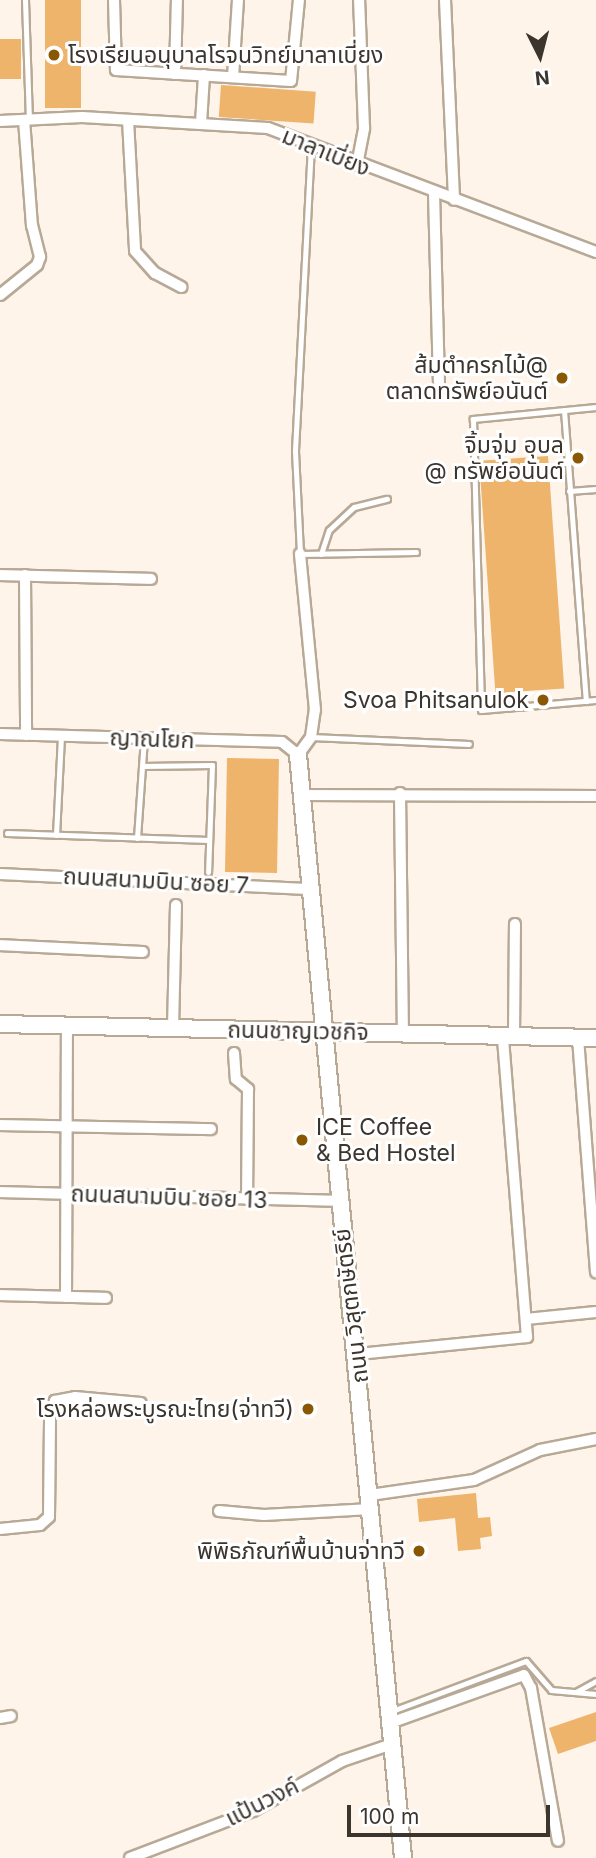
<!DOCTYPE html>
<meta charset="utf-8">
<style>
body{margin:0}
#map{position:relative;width:596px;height:1858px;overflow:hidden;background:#fef4e9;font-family:Inter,"Noto Sans Thai",sans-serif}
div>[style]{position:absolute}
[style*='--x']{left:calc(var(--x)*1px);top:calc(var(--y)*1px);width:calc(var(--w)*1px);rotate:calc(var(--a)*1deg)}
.building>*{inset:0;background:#eeb46c;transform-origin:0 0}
.roads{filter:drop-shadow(2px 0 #b8a997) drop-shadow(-2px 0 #b8a997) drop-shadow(0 2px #b8a997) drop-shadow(0 -2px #b8a997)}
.lane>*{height:5px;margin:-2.5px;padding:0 2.5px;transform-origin:2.5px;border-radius:2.5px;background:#fff}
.street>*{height:10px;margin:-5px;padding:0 5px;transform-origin:5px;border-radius:5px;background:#fff}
.secondary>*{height:16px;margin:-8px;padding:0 8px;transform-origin:8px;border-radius:8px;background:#fff}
.dots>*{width:19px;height:19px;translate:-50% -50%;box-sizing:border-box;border:4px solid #fff;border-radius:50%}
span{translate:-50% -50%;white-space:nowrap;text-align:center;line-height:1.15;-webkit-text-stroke:6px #fff;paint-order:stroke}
.poi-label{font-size:23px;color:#3c352e}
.left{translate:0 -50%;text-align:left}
.right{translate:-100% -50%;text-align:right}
.street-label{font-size:23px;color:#3c352e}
.north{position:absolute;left:505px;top:21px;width:70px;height:70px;-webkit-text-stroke:5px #fff;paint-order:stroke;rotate:174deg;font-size:19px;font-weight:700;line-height:28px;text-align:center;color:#3c352e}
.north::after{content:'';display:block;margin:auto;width:24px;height:32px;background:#3c352e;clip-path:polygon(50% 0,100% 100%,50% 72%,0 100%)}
.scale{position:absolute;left:347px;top:1805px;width:203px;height:32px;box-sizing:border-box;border:4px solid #3c352e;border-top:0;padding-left:9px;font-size:21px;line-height:24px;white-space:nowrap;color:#3c352e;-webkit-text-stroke:5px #fff;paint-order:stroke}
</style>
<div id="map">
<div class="building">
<div style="left:45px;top:0;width:36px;height:108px"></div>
<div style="left:0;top:39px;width:21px;height:40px"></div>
<div style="left:221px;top:85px;width:95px;height:32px;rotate:4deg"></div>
<div style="left:548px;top:456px;width:233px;height:69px;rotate:86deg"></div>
<div style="left:227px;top:758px;width:52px;height:114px;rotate:1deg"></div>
<div style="clip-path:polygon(476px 1493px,478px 1518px,490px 1517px,492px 1536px,480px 1538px,481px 1549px,458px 1551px,455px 1518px,419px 1522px,417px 1499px)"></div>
<div style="clip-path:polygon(596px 1712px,596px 1741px,558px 1754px,549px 1728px)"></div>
</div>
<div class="roads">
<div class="lane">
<div style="--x:25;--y:0;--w:119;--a:88.1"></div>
<div style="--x:311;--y:145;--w:306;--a:93"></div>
<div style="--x:295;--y:451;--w:103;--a:87.2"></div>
<div style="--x:300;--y:554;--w:116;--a:-1"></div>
<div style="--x:596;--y:407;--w:124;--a:174.4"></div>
<div style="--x:473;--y:419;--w:291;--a:88.4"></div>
<div style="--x:481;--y:710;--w:115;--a:-5"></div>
<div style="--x:564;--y:410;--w:292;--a:85.7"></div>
<div style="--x:569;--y:491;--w:27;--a:-4"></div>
<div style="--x:321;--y:554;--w:25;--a:-72"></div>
<div style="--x:329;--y:530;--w:34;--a:-43"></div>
<div style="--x:354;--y:507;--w:34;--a:-14"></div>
<div style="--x:311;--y:737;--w:158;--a:2.5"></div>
<div style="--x:142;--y:766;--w:70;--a:-0.8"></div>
<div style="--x:212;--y:765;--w:107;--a:92.1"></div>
<div style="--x:7;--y:833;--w:202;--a:2"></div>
<div style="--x:56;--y:835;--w:99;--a:-87.1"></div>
<div style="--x:137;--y:838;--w:100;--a:-86"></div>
<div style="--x:576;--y:1692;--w:23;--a:-29"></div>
<div style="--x:392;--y:1711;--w:143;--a:-20.5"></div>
<div style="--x:526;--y:1661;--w:38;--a:49"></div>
<div style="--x:551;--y:1690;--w:45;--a:5.1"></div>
</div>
<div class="street">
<div style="--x:114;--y:0;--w:70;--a:88.4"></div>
<div style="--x:116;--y:70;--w:175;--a:3.6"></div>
<div style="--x:291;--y:81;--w:81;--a:-84.4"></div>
<div style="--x:445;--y:0;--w:200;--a:87.4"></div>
<div style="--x:175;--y:74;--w:74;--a:-88.5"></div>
<div style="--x:233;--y:77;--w:77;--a:-86.3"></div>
<div style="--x:128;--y:120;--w:131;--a:86.9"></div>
<div style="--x:135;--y:251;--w:30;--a:48"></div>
<div style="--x:155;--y:273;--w:30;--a:28"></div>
<div style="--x:0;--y:121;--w:82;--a:-2.8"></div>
<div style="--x:82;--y:117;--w:186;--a:3.4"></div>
<div style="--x:268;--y:128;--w:351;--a:20.7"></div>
<div style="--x:201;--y:123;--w:48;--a:-86.4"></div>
<div style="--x:357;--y:165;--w:38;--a:-79"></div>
<div style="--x:364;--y:128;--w:128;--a:-92.2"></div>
<div style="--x:434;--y:193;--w:189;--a:88.5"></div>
<div style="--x:0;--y:295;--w:48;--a:-39"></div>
<div style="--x:37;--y:265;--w:9;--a:-69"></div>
<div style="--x:40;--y:257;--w:32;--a:-104"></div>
<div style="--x:32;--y:226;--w:106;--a:-94.3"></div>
<div style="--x:0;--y:575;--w:151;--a:1.5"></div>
<div style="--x:25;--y:575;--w:160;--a:89.6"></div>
<div style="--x:0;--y:734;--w:282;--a:1.6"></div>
<div style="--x:282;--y:742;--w:21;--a:39"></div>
<div style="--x:298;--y:755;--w:22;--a:-54"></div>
<div style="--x:311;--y:737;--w:27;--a:-82"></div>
<div style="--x:315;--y:710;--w:157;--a:-95.5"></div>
<div style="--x:400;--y:793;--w:241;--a:89.3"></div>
<div style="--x:303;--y:795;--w:293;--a:0.2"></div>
<div style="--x:0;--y:874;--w:312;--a:2.8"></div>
<div style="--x:0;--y:945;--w:143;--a:2.8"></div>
<div style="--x:173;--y:1028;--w:123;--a:-88.6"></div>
<div style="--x:514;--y:1036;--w:112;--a:-89.5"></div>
<div style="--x:578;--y:1038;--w:235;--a:85.6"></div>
<div style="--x:234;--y:1053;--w:26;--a:86"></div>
<div style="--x:236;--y:1079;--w:16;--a:40"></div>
<div style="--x:248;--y:1089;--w:110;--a:90.5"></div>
<div style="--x:0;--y:1125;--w:211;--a:1.1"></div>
<div style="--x:0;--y:1192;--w:339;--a:1.5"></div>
<div style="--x:0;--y:1295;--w:106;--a:1.6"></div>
<div style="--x:66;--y:1297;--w:271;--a:-89.8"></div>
<div style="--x:526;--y:1319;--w:70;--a:-5.7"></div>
<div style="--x:358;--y:1354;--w:170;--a:-5.7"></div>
<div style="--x:527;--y:1337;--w:302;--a:-94.6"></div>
<div style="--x:370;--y:1495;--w:105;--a:-8.2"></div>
<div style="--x:474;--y:1480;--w:72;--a:-24.4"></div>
<div style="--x:540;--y:1450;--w:57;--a:-11.1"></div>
<div style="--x:219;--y:1511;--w:45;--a:5.1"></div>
<div style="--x:264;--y:1515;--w:107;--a:-3.2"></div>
<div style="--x:0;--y:1529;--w:40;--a:-5.7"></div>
<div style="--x:40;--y:1525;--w:12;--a:-42"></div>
<div style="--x:49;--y:1517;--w:101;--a:-89.4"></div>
<div style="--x:50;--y:1416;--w:16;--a:-72"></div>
<div style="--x:55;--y:1401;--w:20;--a:-11"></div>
<div style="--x:75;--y:1397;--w:66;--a:5.2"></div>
<div style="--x:0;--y:1718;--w:11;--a:-10"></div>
<div style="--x:390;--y:1723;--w:142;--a:-19.7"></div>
<div style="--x:524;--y:1675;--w:15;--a:62"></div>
<div style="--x:531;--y:1688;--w:155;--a:80"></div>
<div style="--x:130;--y:1858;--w:132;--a:-20.9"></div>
<div style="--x:253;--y:1811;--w:102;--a:-29.3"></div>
<div style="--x:342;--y:1761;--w:53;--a:-18.8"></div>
</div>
<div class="secondary">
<div style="--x:298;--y:755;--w:1108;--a:84.56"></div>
<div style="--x:0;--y:1024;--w:596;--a:1.35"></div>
</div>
</div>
<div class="dots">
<div style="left:54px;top:55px;background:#8a5702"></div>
<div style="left:562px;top:378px;background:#8a5702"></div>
<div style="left:578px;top:458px;background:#8a5702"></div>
<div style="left:543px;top:700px;background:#8a5702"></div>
<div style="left:302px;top:1140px;background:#8a5702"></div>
<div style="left:308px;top:1409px;background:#8a5702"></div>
<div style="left:419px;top:1551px;background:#8a5702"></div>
</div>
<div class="poi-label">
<span class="left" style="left:68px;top:55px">โรงเรียนอนุบาลโรจนวิทย์มาลาเบี่ยง</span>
<span class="right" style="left:548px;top:378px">ส้มตำครกไม้@<br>ตลาดทรัพย์อนันต์</span>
<span class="right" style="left:564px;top:458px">จิ้มจุ่ม อุบล<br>@ ทรัพย์อนันต์</span>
<span class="right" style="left:529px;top:700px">Svoa Phitsanulok</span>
<span class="left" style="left:316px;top:1140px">ICE Coffee<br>&amp; Bed Hostel</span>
<span class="right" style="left:294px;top:1409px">โรงหล่อพระบูรณะไทย(จ่าทวี)</span>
<span class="right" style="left:405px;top:1551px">พิพิธภัณฑ์พื้นบ้านจ่าทวี</span>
</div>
<div class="street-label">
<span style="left:326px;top:152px;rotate:22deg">มาลาเบี่ยง</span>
<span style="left:152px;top:739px;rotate:2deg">ญาณโยก</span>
<span style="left:156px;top:881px;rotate:3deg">ถนนสนามบิน ซอย 7</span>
<span style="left:298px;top:1031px;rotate:1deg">ถนนชาญเวชกิจ</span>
<span style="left:169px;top:1197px;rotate:2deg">ถนนสนามบิน ซอย 13</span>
<span style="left:351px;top:1306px;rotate:-97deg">ถนน วิสุตกษัตริย์</span>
<span style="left:262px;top:1802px;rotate:-27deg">แป้นวงค์</span>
</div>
<div class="north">N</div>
<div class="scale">100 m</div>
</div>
